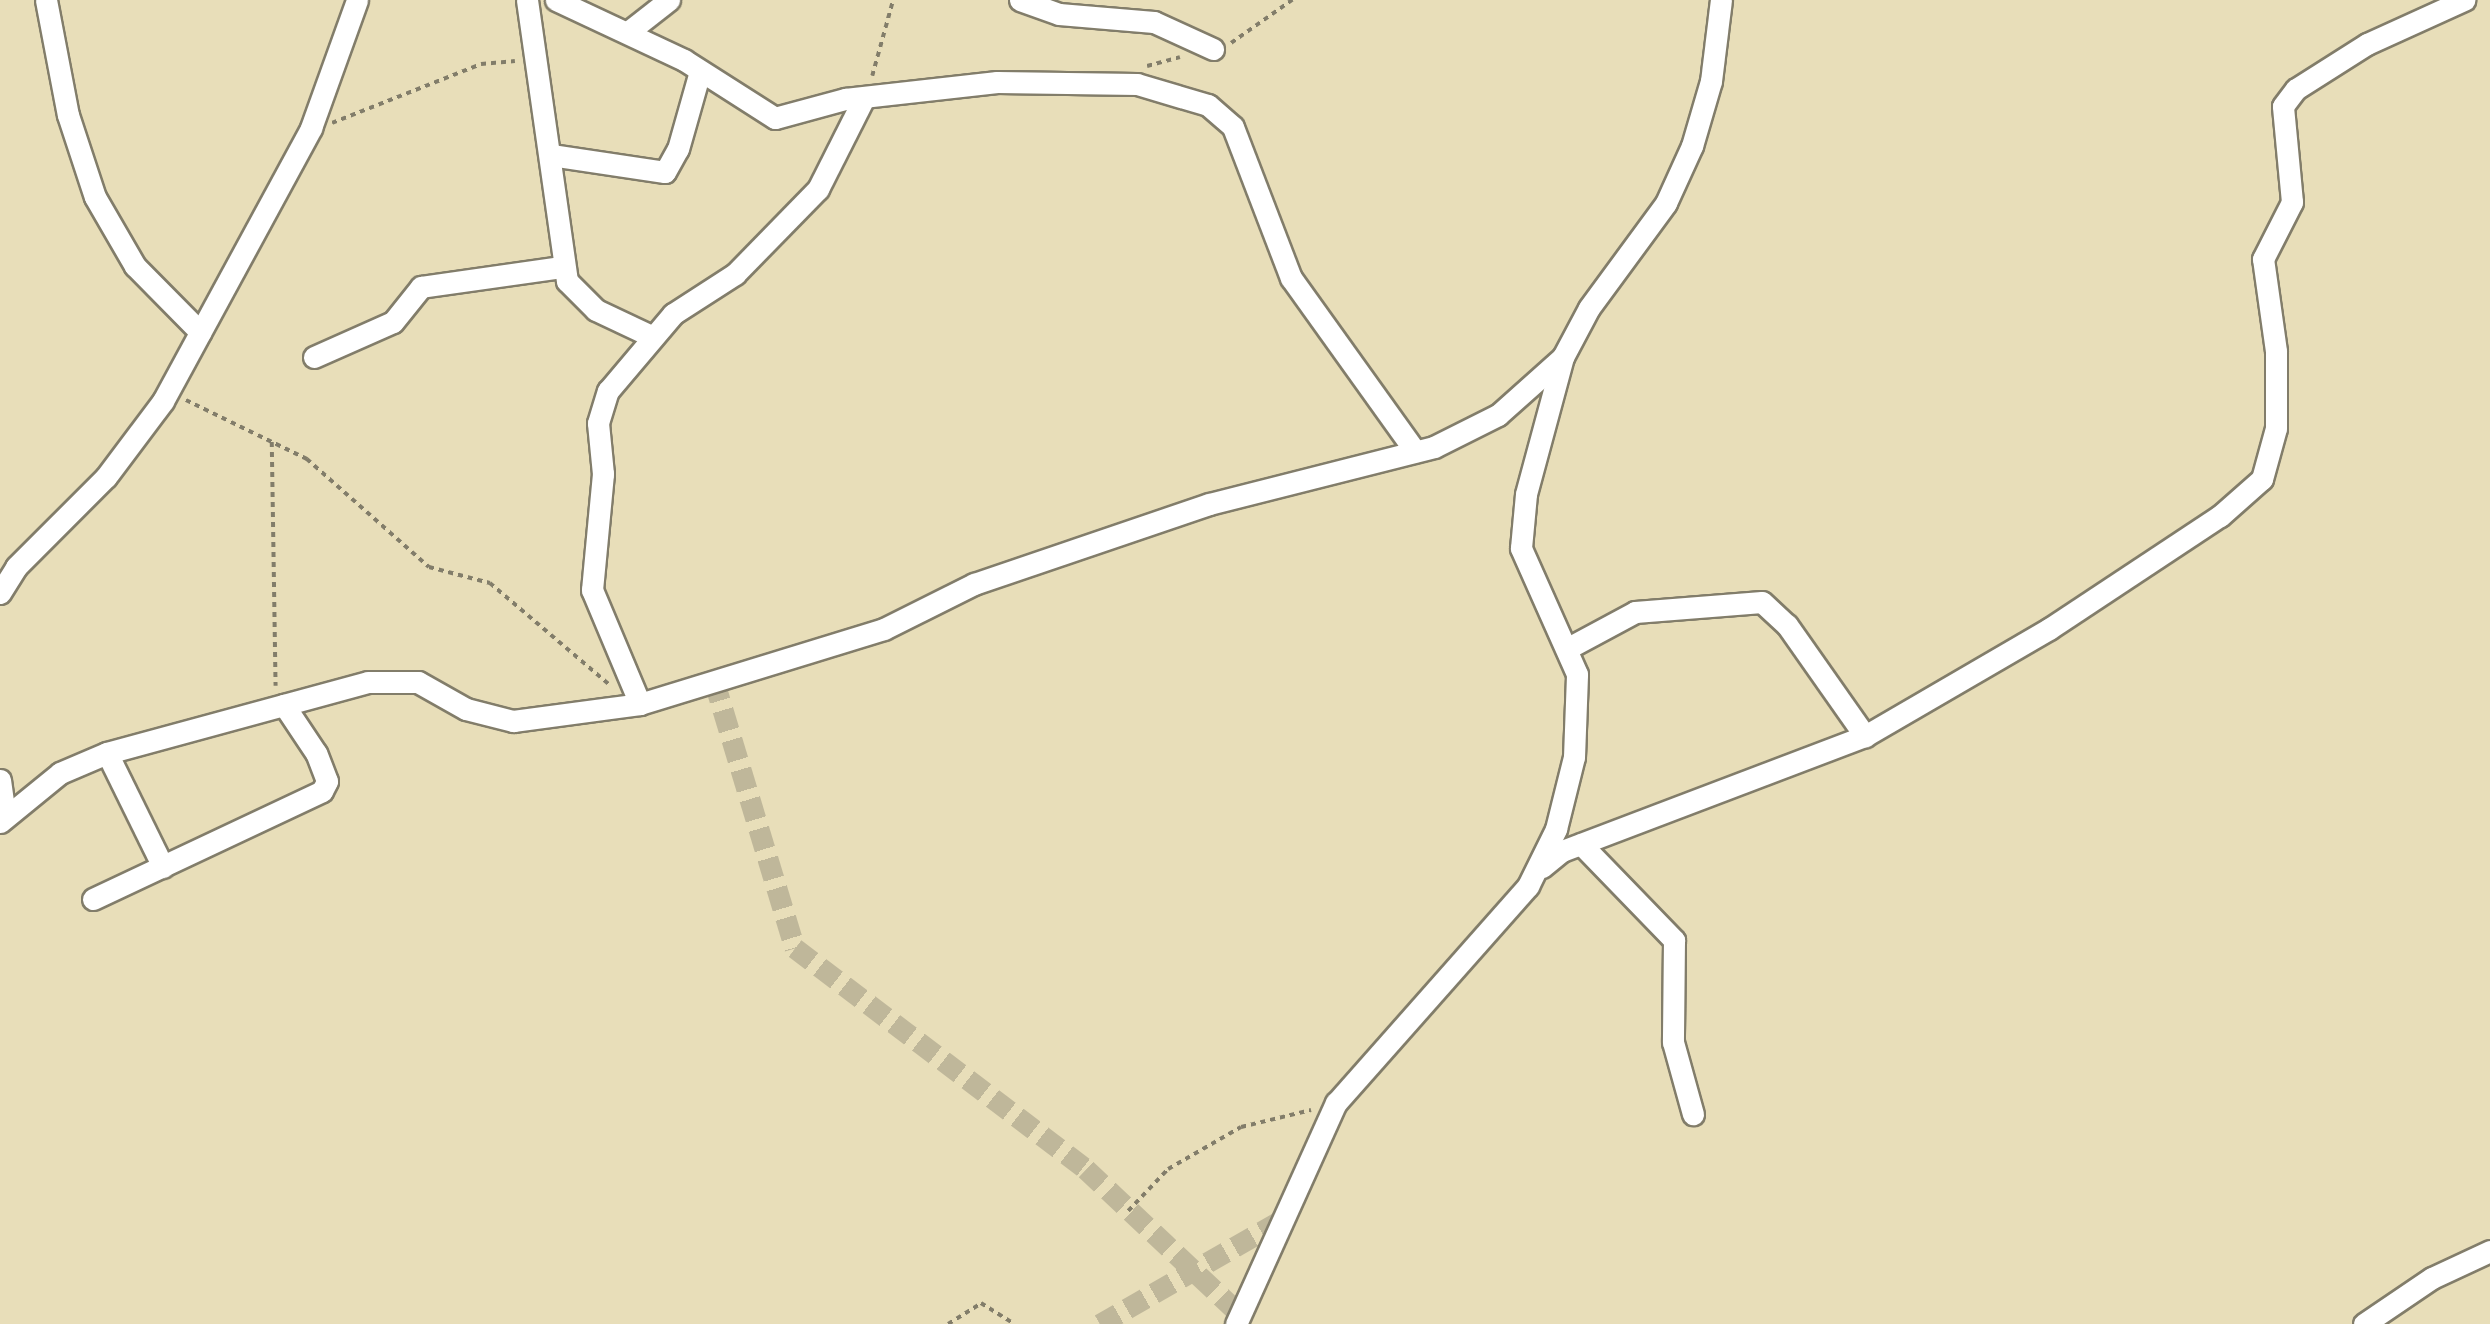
<!DOCTYPE html>
<style>
body{margin:0}
#map{position:relative;width:2490px;height:1324px;overflow:hidden;background:#e8deb9;font-family:Delius,sans-serif}
div>[style]{position:absolute}
[style*='--x']{left:calc(var(--x)*1px);top:calc(var(--y)*1px);width:calc(var(--w)*1px);rotate:calc(var(--a)*1deg)}
.street-tunnel>*{height:21px;margin-top:-10.5px;transform-origin:0;background:repeating-linear-gradient(90deg,#bfb79a 0 21px,transparent 0 31px)}
.path>*{height:3.5px;margin-top:-1.75px;transform-origin:0;background:repeating-linear-gradient(90deg,#827d6a 0 5px,transparent 0 10px)}
.roads{filter:drop-shadow(2px 0 #827d6a) drop-shadow(-2px 0 #827d6a) drop-shadow(0 2px #827d6a) drop-shadow(0 -2px #827d6a)}
.street>*{height:21px;margin:-10.5px;padding:0 10.5px;transform-origin:10.5px;border-radius:10.5px;background:#fff}
span{translate:-50% -50%;white-space:nowrap;text-align:center;line-height:1.15;-webkit-text-stroke:6px #f6f6f2;paint-order:stroke}
</style>
<div id="map">
<div class="street-tunnel">
<div style="--x:714;--y:680;--w:280;--a:73.2"></div>
<div style="--x:795;--y:948;--w:365;--a:37.2"></div>
<div style="--x:1086;--y:1169;--w:212;--a:43.3"></div>
<div style="--x:1100;--y:1324;--w:211;--a:-29.8"></div>
</div>
<div class="path">
<div style="--x:1231;--y:43;--w:75;--a:-35.2"></div>
<div style="--x:1147;--y:66;--w:34;--a:-15"></div>
<div style="--x:872;--y:76;--w:79;--a:-74.6"></div>
<div style="--x:332;--y:123;--w:160;--a:-21.6"></div>
<div style="--x:481;--y:64;--w:34;--a:-5"></div>
<div style="--x:186;--y:400;--w:135;--a:26"></div>
<div style="--x:307;--y:459;--w:163;--a:41.5"></div>
<div style="--x:429;--y:567;--w:63;--a:14.7"></div>
<div style="--x:490;--y:583;--w:159;--a:40.4"></div>
<div style="--x:272;--y:442;--w:244;--a:89.1"></div>
<div style="--x:1128;--y:1211;--w:58;--a:-46.4"></div>
<div style="--x:1168;--y:1169;--w:84;--a:-29.9"></div>
<div style="--x:1241;--y:1127;--w:72;--a:-13.7"></div>
<div style="--x:948;--y:1324;--w:39;--a:-32"></div>
<div style="--x:981;--y:1303;--w:39;--a:32"></div>
</div>
<div class="roads">
<div class="street">
<div style="--x:46;--y:0;--w:117;--a:79.2"></div>
<div style="--x:68;--y:115;--w:86;--a:71.8"></div>
<div style="--x:95;--y:197;--w:80;--a:59.9"></div>
<div style="--x:135;--y:266;--w:93;--a:45.4"></div>
<div style="--x:527;--y:0;--w:284;--a:81.9"></div>
<div style="--x:567;--y:281;--w:41;--a:45"></div>
<div style="--x:596;--y:310;--w:61;--a:25.3"></div>
<div style="--x:556;--y:0;--w:141;--a:25.1"></div>
<div style="--x:684;--y:60;--w:108;--a:32.5"></div>
<div style="--x:775;--y:118;--w:73;--a:-15.2"></div>
<div style="--x:845;--y:99;--w:153;--a:-6.4"></div>
<div style="--x:997;--y:82;--w:140;--a:0.8"></div>
<div style="--x:1137;--y:84;--w:74;--a:16.5"></div>
<div style="--x:1208;--y:105;--w:33;--a:41"></div>
<div style="--x:1233;--y:127;--w:162;--a:69"></div>
<div style="--x:1291;--y:278;--w:213;--a:54.4"></div>
<div style="--x:1020;--y:0;--w:41;--a:19.7"></div>
<div style="--x:1059;--y:14;--w:95;--a:4.8"></div>
<div style="--x:1154;--y:22;--w:65;--a:24.6"></div>
<div style="--x:628;--y:32;--w:52;--a:-38"></div>
<div style="--x:551;--y:155;--w:115;--a:8.5"></div>
<div style="--x:665;--y:172;--w:26;--a:-61"></div>
<div style="--x:678;--y:149;--w:81;--a:-74.2"></div>
<div style="--x:314;--y:357;--w:86;--a:-23.9"></div>
<div style="--x:393;--y:322;--w:45;--a:-51.3"></div>
<div style="--x:421;--y:287;--w:142;--a:-8.1"></div>
<div style="--x:0;--y:593;--w:31;--a:-58"></div>
<div style="--x:16;--y:567;--w:127;--a:-45"></div>
<div style="--x:106;--y:477;--w:95;--a:-53.1"></div>
<div style="--x:163;--y:401;--w:311;--a:-61.5"></div>
<div style="--x:311;--y:128;--w:136;--a:-70.2"></div>
<div style="--x:1570;--y:647;--w:74;--a:-28.3"></div>
<div style="--x:1635;--y:612;--w:127;--a:-4.5"></div>
<div style="--x:1762;--y:602;--w:34;--a:43"></div>
<div style="--x:1787;--y:625;--w:136;--a:54.9"></div>
<div style="--x:640;--y:704;--w:124;--a:-112.8"></div>
<div style="--x:592;--y:590;--w:117;--a:-84.6"></div>
<div style="--x:603;--y:474;--w:51;--a:-95.6"></div>
<div style="--x:598;--y:423;--w:34;--a:-73"></div>
<div style="--x:608;--y:391;--w:101;--a:-49.8"></div>
<div style="--x:673;--y:314;--w:74;--a:-32.8"></div>
<div style="--x:735;--y:274;--w:119;--a:-45.7"></div>
<div style="--x:818;--y:189;--w:102;--a:-63.2"></div>
<div style="--x:107;--y:753;--w:127;--a:63.8"></div>
<div style="--x:0;--y:780;--w:35;--a:82"></div>
<div style="--x:0;--y:822;--w:77;--a:-39.2"></div>
<div style="--x:60;--y:773;--w:51;--a:-23.1"></div>
<div style="--x:107;--y:753;--w:270;--a:-15.2"></div>
<div style="--x:368;--y:682;--w:50;--a:0"></div>
<div style="--x:418;--y:682;--w:55;--a:29.4"></div>
<div style="--x:466;--y:709;--w:49;--a:14.3"></div>
<div style="--x:513;--y:721;--w:128;--a:-7.6"></div>
<div style="--x:640;--y:704;--w:255;--a:-17.1"></div>
<div style="--x:884;--y:629;--w:101;--a:-26.6"></div>
<div style="--x:974;--y:584;--w:248;--a:-18.8"></div>
<div style="--x:1209;--y:504;--w:232;--a:-14.2"></div>
<div style="--x:1434;--y:447;--w:72;--a:-26.6"></div>
<div style="--x:1498;--y:415;--w:87;--a:-41.7"></div>
<div style="--x:1581;--y:844;--w:134;--a:45.9"></div>
<div style="--x:1674;--y:940;--w:102;--a:90.6"></div>
<div style="--x:1673;--y:1042;--w:75;--a:74.5"></div>
<div style="--x:1542;--y:867;--w:26;--a:-39"></div>
<div style="--x:1562;--y:851;--w:324;--a:-20.8"></div>
<div style="--x:1865;--y:736;--w:213;--a:-30.2"></div>
<div style="--x:2049;--y:629;--w:205;--a:-33.5"></div>
<div style="--x:2220;--y:516;--w:56;--a:-41.4"></div>
<div style="--x:2262;--y:479;--w:53;--a:-74.6"></div>
<div style="--x:2276;--y:428;--w:77;--a:-90"></div>
<div style="--x:2276;--y:351;--w:93;--a:-98"></div>
<div style="--x:2263;--y:259;--w:64;--a:-63"></div>
<div style="--x:2292;--y:202;--w:96;--a:-95.4"></div>
<div style="--x:2283;--y:106;--w:21;--a:-53"></div>
<div style="--x:2296;--y:89;--w:84;--a:-32.4"></div>
<div style="--x:2367;--y:44;--w:107;--a:-24.4"></div>
<div style="--x:93;--y:899;--w:253;--a:-25.2"></div>
<div style="--x:322;--y:791;--w:11;--a:-63"></div>
<div style="--x:327;--y:781;--w:30;--a:-111"></div>
<div style="--x:316;--y:753;--w:58;--a:-123.7"></div>
<div style="--x:1236;--y:1324;--w:243;--a:-65.7"></div>
<div style="--x:1336;--y:1103;--w:290;--a:-48.5"></div>
<div style="--x:1528;--y:886;--w:64;--a:-63.8"></div>
<div style="--x:1556;--y:829;--w:74;--a:-76"></div>
<div style="--x:1574;--y:757;--w:83;--a:-87.9"></div>
<div style="--x:1577;--y:674;--w:138;--a:-114"></div>
<div style="--x:1521;--y:548;--w:54;--a:-84.7"></div>
<div style="--x:1526;--y:494;--w:142;--a:-74.9"></div>
<div style="--x:1563;--y:357;--w:55;--a:-62"></div>
<div style="--x:1589;--y:308;--w:130;--a:-53.7"></div>
<div style="--x:1666;--y:203;--w:63;--a:-65.5"></div>
<div style="--x:1692;--y:146;--w:68;--a:-73.7"></div>
<div style="--x:1711;--y:81;--w:82;--a:-83"></div>
<div style="--x:2364;--y:1324;--w:82;--a:-34.1"></div>
<div style="--x:2432;--y:1278;--w:64;--a:-25"></div>
</div>
</div>
</div>
